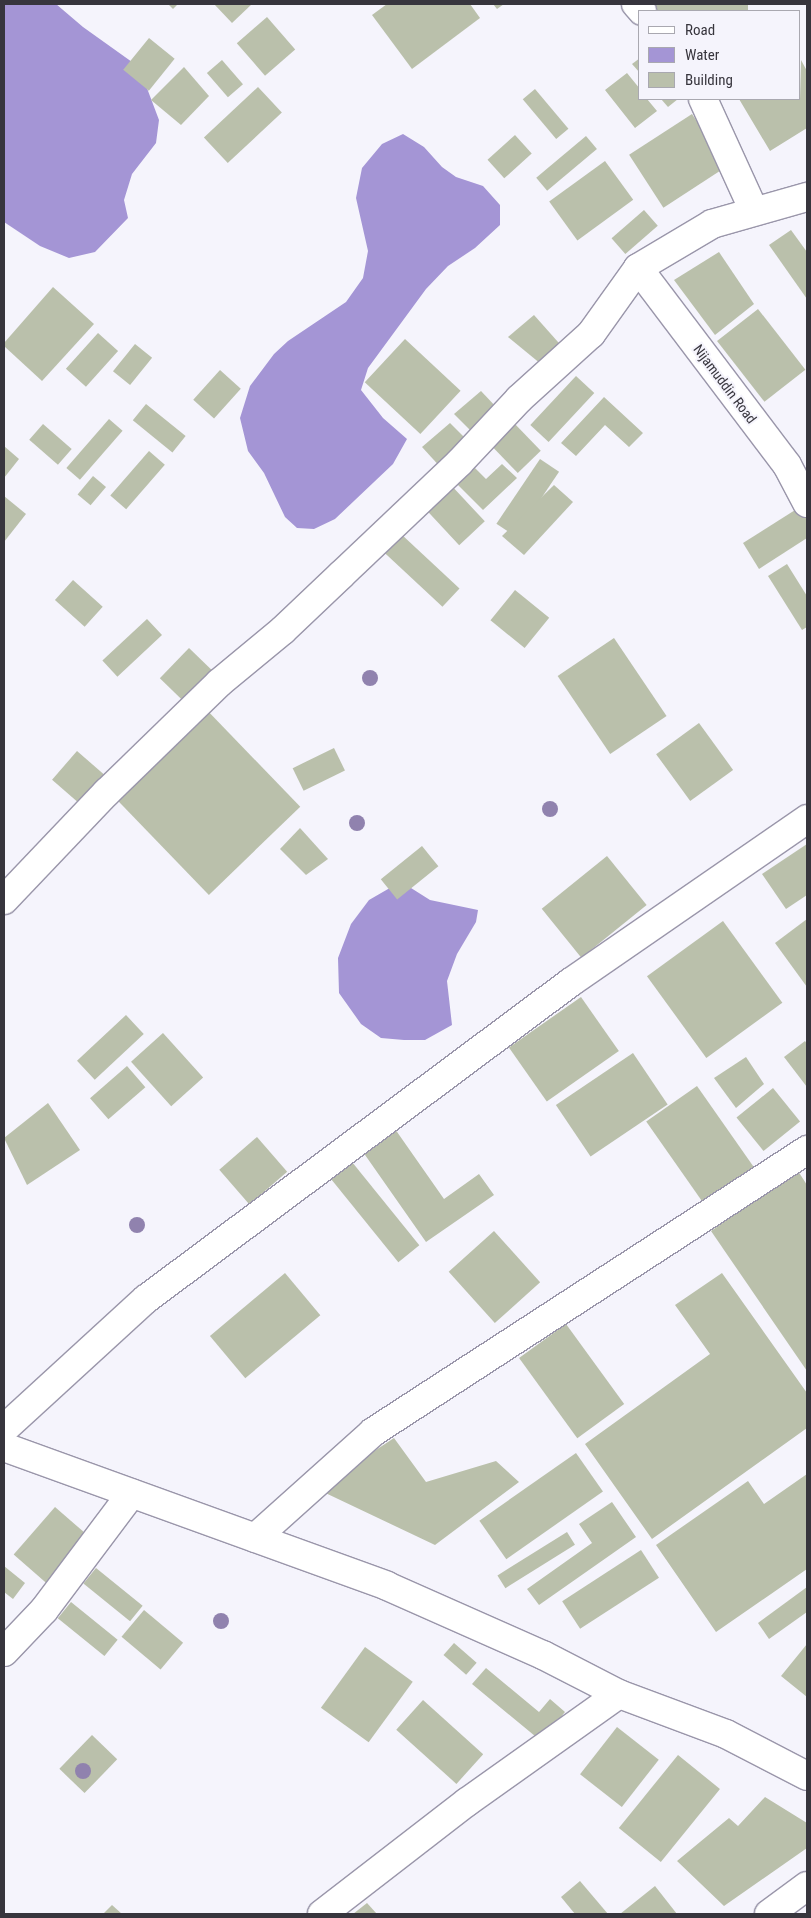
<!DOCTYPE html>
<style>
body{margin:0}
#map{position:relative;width:811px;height:1918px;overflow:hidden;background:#f5f4fc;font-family:"Roboto Condensed",sans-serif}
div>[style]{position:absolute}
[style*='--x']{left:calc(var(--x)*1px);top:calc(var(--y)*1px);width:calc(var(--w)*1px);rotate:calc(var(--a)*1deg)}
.water>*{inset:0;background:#a495d5}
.building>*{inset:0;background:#bac0ab;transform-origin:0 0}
.roads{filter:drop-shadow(1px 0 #9a96aa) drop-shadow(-1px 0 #9a96aa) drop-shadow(0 1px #9a96aa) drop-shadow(0 -1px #9a96aa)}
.minor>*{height:28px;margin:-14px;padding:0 14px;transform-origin:14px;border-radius:14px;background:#fff}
.trees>*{width:16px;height:16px;margin:-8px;border-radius:50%;background:#9082ae}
span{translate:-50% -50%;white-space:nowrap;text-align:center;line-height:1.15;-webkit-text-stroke:4px #f5f4fc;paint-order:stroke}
.street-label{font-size:14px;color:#37353d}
.frame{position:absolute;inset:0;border:5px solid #37353d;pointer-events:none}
.legend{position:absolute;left:638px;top:10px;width:162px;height:90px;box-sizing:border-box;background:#f5f4fc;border:1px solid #a9a8b0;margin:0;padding:6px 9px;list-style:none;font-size:15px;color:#37353d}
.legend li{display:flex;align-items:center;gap:10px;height:25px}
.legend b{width:25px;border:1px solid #a9a8b0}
</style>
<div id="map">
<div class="water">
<div style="clip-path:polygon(4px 4px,56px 4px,83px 27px,139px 67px,159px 120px,156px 143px,132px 174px,124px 200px,128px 218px,95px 252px,69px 258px,40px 246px,4px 222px)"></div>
<div style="clip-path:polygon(403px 134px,424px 147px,442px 167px,456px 177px,483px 186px,500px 205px,500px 225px,475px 248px,448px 266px,426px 289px,368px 368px,361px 390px,383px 418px,407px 439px,393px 464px,335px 519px,314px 529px,297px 528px,285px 517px,264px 473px,248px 451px,240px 418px,250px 386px,274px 354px,288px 341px,346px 302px,363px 278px,368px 251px,356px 198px,362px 168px,382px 144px)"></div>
<div style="clip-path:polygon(395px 885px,411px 888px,430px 900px,478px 910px,476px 922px,457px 954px,447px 981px,452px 1025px,425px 1040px,404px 1040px,381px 1038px,361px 1024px,339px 993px,338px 958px,351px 924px,369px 900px)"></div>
</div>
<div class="building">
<div style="clip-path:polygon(168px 4px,178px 4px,173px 9px)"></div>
<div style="clip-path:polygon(214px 4px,252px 4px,232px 23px)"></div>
<div style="clip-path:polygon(387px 4px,470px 4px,480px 18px,412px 69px,372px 15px)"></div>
<div style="clip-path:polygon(493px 4px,504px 4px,497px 9px)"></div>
<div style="left:654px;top:4px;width:94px;height:9px"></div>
<div style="left:267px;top:17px;width:43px;height:40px;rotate:49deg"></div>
<div style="left:149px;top:38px;width:33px;height:41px;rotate:39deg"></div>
<div style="clip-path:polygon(640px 58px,640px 73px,632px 64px)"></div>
<div style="left:222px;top:60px;width:32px;height:20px;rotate:49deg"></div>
<div style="clip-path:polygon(801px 60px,807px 71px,807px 128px,770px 151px,739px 99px,800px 99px)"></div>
<div style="clip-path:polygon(184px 67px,209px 96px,181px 125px,151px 100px)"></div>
<div style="clip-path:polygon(627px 73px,640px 89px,640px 99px,647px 99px,657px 111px,635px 128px,605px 90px)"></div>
<div style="left:258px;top:87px;width:35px;height:74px;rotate:47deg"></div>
<div style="left:535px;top:89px;width:52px;height:16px;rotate:50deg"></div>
<div style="clip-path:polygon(661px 99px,678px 99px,668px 107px)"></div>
<div style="left:692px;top:114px;width:63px;height:75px;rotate:57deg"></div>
<div style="left:515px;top:135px;width:25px;height:37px;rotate:48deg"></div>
<div style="left:586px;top:136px;width:17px;height:65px;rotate:50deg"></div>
<div style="left:605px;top:161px;width:48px;height:69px;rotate:54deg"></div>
<div style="left:644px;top:210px;width:21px;height:43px;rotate:49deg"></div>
<div style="clip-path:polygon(791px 230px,807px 252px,807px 299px,769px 245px)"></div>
<div style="clip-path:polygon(719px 252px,754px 304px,715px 335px,674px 280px)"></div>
<div style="clip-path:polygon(53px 287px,94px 324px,42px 381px,4px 346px,4px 343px)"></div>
<div style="left:758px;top:309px;width:77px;height:52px;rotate:52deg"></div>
<div style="clip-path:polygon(534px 315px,566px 351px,547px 369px,508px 337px)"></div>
<div style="left:98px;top:333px;width:27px;height:48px;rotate:42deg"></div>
<div style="left:405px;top:339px;width:76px;height:59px;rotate:43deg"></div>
<div style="left:135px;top:344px;width:22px;height:35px;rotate:39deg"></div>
<div style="left:220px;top:370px;width:28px;height:40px;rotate:42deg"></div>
<div style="left:576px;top:376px;width:25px;height:67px;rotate:43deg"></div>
<div style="clip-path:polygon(481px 391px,498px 409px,477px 437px,454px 414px)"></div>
<div style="clip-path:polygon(604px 397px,643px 433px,629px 447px,605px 425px,576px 456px,561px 443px)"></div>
<div style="left:146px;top:404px;width:51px;height:21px;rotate:39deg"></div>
<div style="left:109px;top:419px;width:18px;height:65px;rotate:41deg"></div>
<div style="left:513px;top:422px;width:40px;height:32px;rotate:46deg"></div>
<div style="clip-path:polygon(450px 423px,469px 442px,443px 470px,422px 447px)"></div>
<div style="left:43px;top:424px;width:38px;height:21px;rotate:41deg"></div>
<div style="clip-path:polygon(4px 446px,19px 459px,4px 478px)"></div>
<div style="left:149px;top:451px;width:21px;height:59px;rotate:41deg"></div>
<div style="left:540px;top:459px;width:23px;height:78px;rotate:34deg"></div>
<div style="clip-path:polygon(502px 464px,517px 478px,483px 510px,456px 483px,473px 466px,486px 479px)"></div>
<div style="left:93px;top:476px;width:17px;height:24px;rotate:40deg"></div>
<div style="left:450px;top:484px;width:51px;height:35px;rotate:47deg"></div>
<div style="clip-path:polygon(554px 485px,573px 502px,524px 555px,502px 536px)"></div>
<div style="clip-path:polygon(4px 496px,26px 514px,4px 542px)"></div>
<div style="clip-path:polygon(803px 505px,807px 512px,807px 538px,759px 569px,743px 543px)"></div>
<div style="left:401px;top:534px;width:80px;height:25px;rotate:43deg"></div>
<div style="clip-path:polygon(787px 564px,807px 596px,807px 627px,802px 630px,768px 576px)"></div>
<div style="left:73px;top:580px;width:40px;height:27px;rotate:42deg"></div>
<div style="left:515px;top:590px;width:44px;height:39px;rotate:39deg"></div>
<div style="left:147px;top:619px;width:22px;height:61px;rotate:47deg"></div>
<div style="left:614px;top:638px;width:94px;height:68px;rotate:56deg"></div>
<div style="left:189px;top:648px;width:33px;height:42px;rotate:44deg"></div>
<div style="left:203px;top:706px;width:140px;height:127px;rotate:46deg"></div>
<div style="left:699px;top:723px;width:58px;height:53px;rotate:54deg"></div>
<div style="left:334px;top:748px;width:25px;height:46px;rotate:64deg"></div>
<div style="left:77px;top:751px;width:40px;height:38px;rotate:41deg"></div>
<div style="clip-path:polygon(300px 828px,328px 859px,306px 875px,280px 849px)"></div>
<div style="clip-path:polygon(807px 844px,807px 895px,786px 909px,762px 874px)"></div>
<div style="left:422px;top:846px;width:26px;height:53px;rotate:51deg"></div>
<div style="left:607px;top:856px;width:63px;height:84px;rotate:51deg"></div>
<div style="clip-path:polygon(807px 919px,807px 987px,775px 943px)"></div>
<div style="left:723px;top:921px;width:101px;height:94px;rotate:54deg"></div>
<div style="left:581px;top:997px;width:66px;height:88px;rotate:55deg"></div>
<div style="left:126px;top:1015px;width:26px;height:67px;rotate:47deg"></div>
<div style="left:163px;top:1033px;width:60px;height:43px;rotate:48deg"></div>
<div style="clip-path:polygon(805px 1041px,807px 1044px,807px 1087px,784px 1057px)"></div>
<div style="left:633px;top:1053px;width:62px;height:93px;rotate:56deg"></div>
<div style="clip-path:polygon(746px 1057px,764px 1084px,736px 1108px,714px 1078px)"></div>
<div style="left:127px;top:1066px;width:28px;height:49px;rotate:49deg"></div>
<div style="left:697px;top:1086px;width:102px;height:62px;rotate:55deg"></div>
<div style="left:773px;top:1088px;width:43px;height:47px;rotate:51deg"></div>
<div style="clip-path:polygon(48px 1103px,80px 1150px,27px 1185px,4px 1138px)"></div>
<div style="clip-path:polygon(395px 1129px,444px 1199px,479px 1174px,494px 1195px,426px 1242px,363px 1152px)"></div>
<div style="left:257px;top:1137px;width:46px;height:50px;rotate:49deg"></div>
<div style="left:352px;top:1162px;width:107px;height:27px;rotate:51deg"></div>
<div style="clip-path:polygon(798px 1171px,807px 1185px,807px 1371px,711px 1231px)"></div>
<div style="left:494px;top:1231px;width:69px;height:61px;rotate:48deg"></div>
<div style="left:285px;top:1273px;width:55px;height:98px;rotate:50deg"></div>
<div style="clip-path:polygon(722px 1273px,807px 1393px,807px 1428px,652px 1539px,585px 1444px,710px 1354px,675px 1305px)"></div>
<div style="left:566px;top:1324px;width:99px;height:58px;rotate:54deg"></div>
<div style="clip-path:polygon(394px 1438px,426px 1482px,496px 1461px,519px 1482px,435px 1545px,317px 1489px)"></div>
<div style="left:576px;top:1453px;width:47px;height:118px;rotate:55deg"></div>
<div style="clip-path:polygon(807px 1474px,807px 1569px,716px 1632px,656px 1545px,748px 1481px,764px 1504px)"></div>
<div style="clip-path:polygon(612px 1502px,636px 1537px,539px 1605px,527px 1589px,592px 1543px,579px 1524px)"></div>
<div style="left:55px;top:1507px;width:44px;height:63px;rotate:41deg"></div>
<div style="left:567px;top:1532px;width:15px;height:82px;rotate:58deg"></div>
<div style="left:641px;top:1550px;width:33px;height:94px;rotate:57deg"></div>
<div style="clip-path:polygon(4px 1566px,25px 1583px,13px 1599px,4px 1592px)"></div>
<div style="left:96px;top:1568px;width:60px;height:20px;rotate:39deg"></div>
<div style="clip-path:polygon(807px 1587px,807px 1612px,769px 1639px,758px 1623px)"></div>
<div style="left:71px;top:1602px;width:60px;height:21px;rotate:39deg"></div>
<div style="left:144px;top:1610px;width:51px;height:35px;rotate:40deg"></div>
<div style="left:454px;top:1643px;width:30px;height:16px;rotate:41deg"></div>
<div style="clip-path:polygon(807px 1644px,807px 1697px,781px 1676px)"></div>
<div style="left:365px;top:1647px;width:59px;height:75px;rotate:36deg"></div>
<div style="clip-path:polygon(486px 1668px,539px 1712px,550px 1699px,565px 1712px,541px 1741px,472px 1684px)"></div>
<div style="left:423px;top:1700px;width:81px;height:40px;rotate:42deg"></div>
<div style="left:617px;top:1727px;width:53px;height:60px;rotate:38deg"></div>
<div style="left:92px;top:1735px;width:35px;height:47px;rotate:44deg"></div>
<div style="left:678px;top:1755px;width:54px;height:94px;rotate:39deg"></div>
<div style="clip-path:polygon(765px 1797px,807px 1823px,807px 1848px,724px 1906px,677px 1861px,729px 1818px,738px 1826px)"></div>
<div style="clip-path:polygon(580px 1881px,608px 1914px,575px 1914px,561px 1897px)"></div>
<div style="clip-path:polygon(655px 1886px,677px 1914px,620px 1914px)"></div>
<div style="clip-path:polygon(367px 1903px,377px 1914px,353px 1914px)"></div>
<div style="clip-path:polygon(112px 1905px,122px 1914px,103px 1914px)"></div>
</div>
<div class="roads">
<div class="minor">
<div style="--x:636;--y:4;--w:9;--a:49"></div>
<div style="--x:703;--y:99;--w:123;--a:65.5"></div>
<div style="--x:638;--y:268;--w:247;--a:52.9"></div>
<div style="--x:787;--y:465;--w:43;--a:62.2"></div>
<div style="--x:4;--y:900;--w:149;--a:-46.4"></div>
<div style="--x:107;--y:792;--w:156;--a:-44.2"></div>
<div style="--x:219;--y:683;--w:83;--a:-39.6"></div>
<div style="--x:283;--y:630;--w:81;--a:-43.5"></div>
<div style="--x:342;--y:574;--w:161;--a:-43.5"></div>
<div style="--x:459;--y:463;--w:88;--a:-46.8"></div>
<div style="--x:519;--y:399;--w:97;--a:-42.1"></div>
<div style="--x:591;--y:334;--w:81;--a:-54.5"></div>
<div style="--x:638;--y:268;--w:86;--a:-30.7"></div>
<div style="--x:712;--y:224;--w:99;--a:-15.9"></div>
<div style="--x:4;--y:1429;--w:193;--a:-42.5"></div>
<div style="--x:146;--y:1299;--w:530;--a:-36.72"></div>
<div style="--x:571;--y:982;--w:287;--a:-34.6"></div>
<div style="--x:4;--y:1447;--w:407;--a:19.9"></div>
<div style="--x:387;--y:1586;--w:171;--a:23.9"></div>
<div style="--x:543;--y:1655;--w:85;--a:27.2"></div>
<div style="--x:619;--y:1694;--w:114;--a:20.5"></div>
<div style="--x:726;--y:1734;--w:91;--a:27.4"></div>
<div style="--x:255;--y:1538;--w:159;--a:-41.9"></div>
<div style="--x:373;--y:1432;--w:518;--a:-33.01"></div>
<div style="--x:4;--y:1652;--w:58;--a:-46.4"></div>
<div style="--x:44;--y:1610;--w:146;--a:-53.1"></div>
<div style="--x:322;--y:1914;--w:183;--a:-37.7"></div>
<div style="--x:467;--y:1802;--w:186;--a:-35.4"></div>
<div style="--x:769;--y:1914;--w:47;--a:-36.4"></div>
</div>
</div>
<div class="trees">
<div style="left:370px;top:678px"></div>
<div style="left:550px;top:809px"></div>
<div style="left:357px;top:823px"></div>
<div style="left:137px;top:1225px"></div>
<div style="left:221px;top:1621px"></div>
<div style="left:83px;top:1771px"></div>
</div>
<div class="street-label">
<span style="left:725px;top:384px;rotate:53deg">Nijamuddin Road</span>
</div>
<div class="frame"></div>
<ul class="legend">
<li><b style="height:6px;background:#fff"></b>Road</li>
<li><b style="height:14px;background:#a495d5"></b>Water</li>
<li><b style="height:14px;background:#bac0ab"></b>Building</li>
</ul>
</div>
